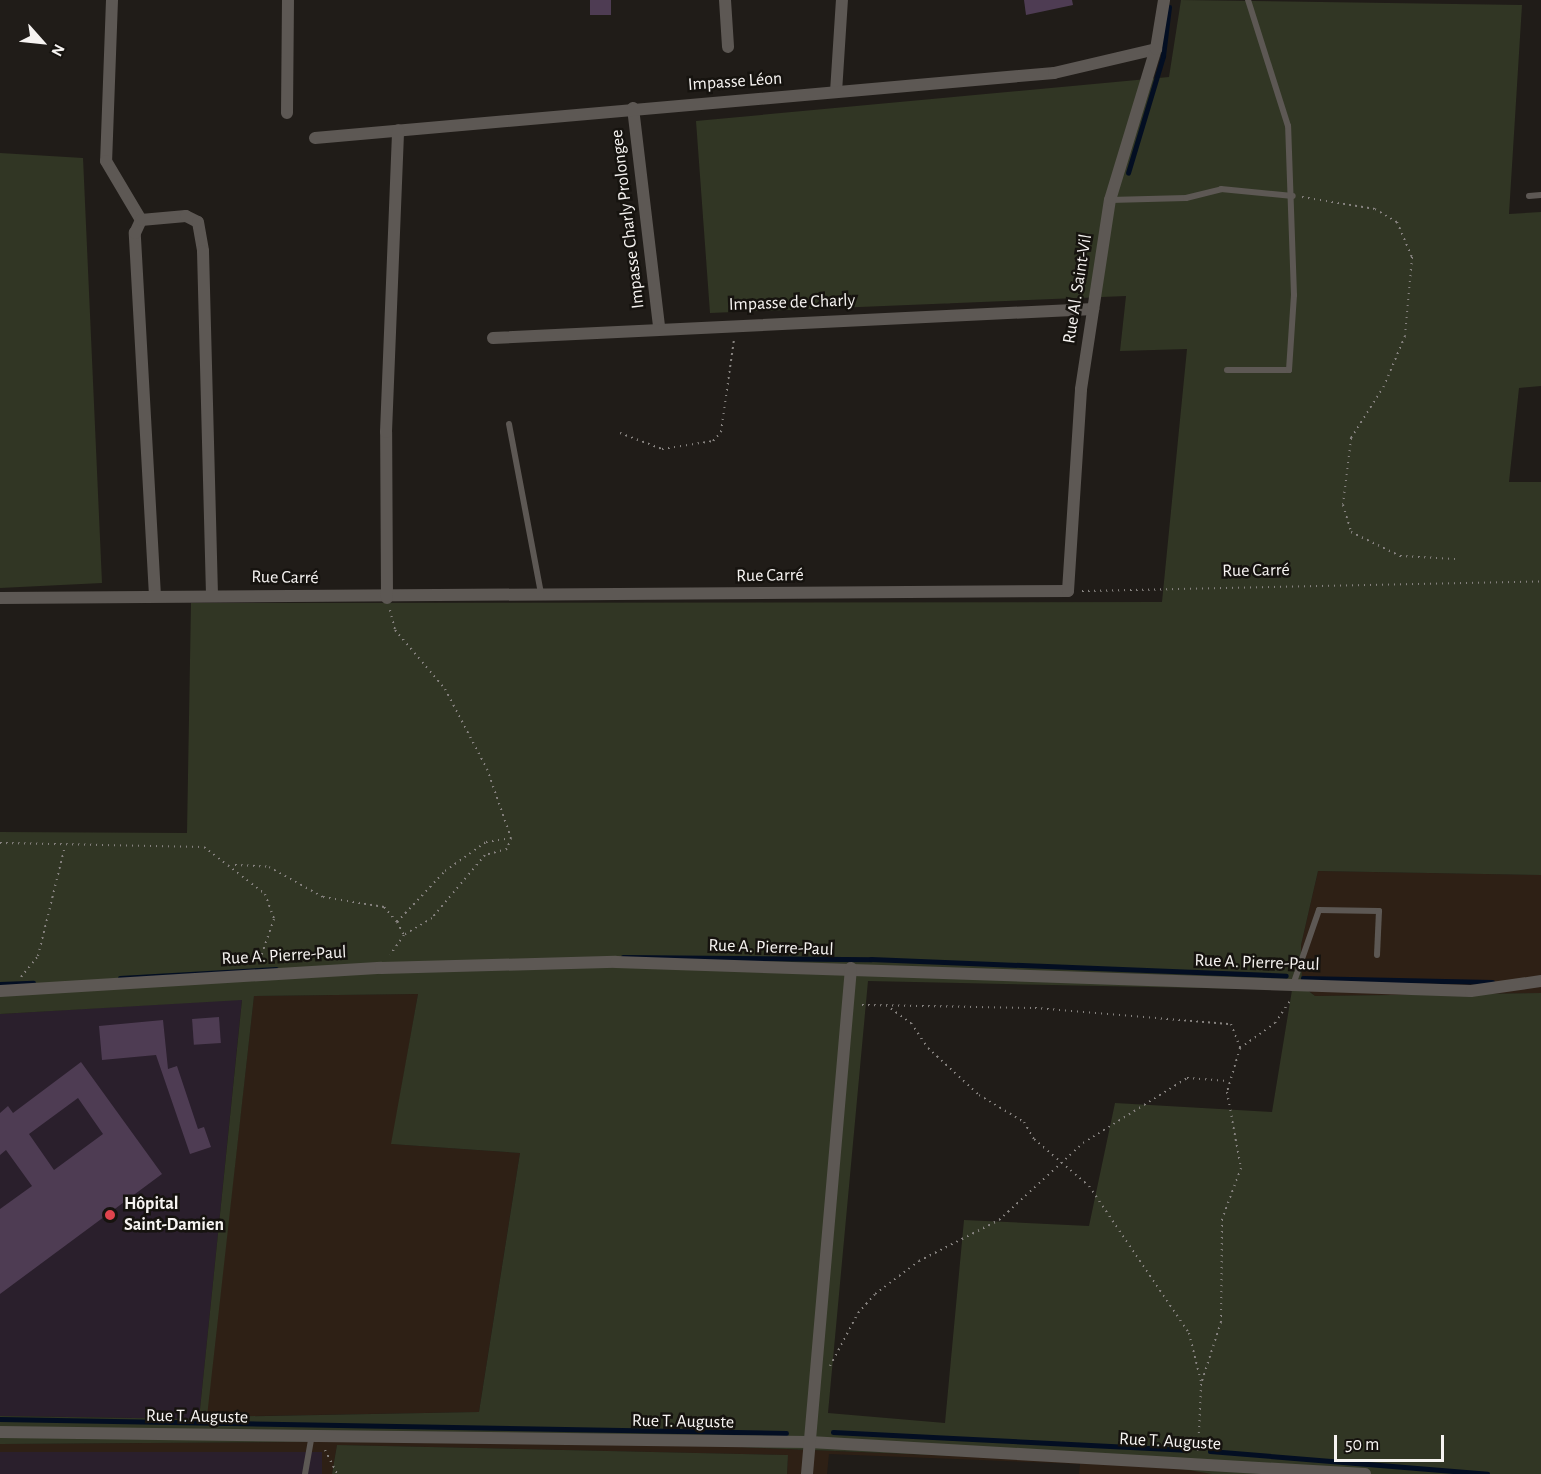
<!DOCTYPE html>
<meta charset="utf-8">
<style>
body{margin:0}
#map{position:relative;width:1541px;height:1474px;overflow:hidden;background:#201c18;font-family:"Alegreya Sans",sans-serif}
div>[style]{position:absolute}
[style*='--x']{left:calc(var(--x)*1px);top:calc(var(--y)*1px);width:calc(var(--w)*1px);rotate:calc(var(--a)*1deg)}
.industrial>*{inset:0;background:#2e2015}
.medical>*{inset:0;background:#2a1f2c;transform-origin:0 0}
.green>*{inset:0;background:#313624}
.stream>*{height:4.5px;margin:-2.25px;padding:0 2.25px;transform-origin:2.25px;border-radius:2.25px;background:#030e22}
.building>*{inset:0;background:#4e3c53;transform-origin:0 0}
.path>*{height:2px;margin-top:-1px;transform-origin:0;background:repeating-linear-gradient(90deg,#86827f 0 1.5px,transparent 0 6px)}
.service>*{height:6px;margin:-3px;padding:0 3px;transform-origin:3px;border-radius:3px;background:#5d5854}
.minor>*{height:12px;margin:-6px;padding:0 6px;transform-origin:6px;border-radius:6px;background:#5d5854}
.dots>*{width:16px;height:16px;translate:-50% -50%;box-sizing:border-box;border:3px solid #16130f;border-radius:50%}
span{translate:-50% -50%;white-space:nowrap;text-align:center;line-height:1.15;-webkit-text-stroke:5px #16130f;paint-order:stroke}
.street-label{font-size:18px;color:#f6f3f1}
.poi-label{font-size:18px;color:#f6f3f1;font-weight:700}
.left{translate:0 -50%;text-align:left}
.north{position:absolute;left:12px;top:12px;width:60px;height:60px;-webkit-text-stroke:4px #16130f;paint-order:stroke;rotate:117deg;font-size:16px;font-weight:700;line-height:24px;text-align:center;color:#f6f3f1}
.north::after{content:'';display:block;margin:auto;width:21px;height:27px;background:#f6f3f1;clip-path:polygon(50% 0,100% 100%,50% 72%,0 100%)}
.scale{position:absolute;left:1334px;top:1435px;width:110px;height:27px;box-sizing:border-box;border:3px solid #f6f3f1;border-top:0;padding-left:8px;font-size:18px;line-height:21px;white-space:nowrap;color:#f6f3f1;-webkit-text-stroke:4px #16130f;paint-order:stroke}
</style>
<div id="map">
<div class="industrial">
<div style="clip-path:polygon(1318px 871px,1541px 875px,1541px 993px,1315px 996px,1302px 986px,1301px 945px)"></div>
<div style="clip-path:polygon(418px 994px,392px 1144px,520px 1153px,479px 1412px,206px 1417px,254px 996px)"></div>
<div style="clip-path:polygon(571px 1440px,1153px 1464px,1212px 1470px,1212px 1474px,1079px 1474px,1080px 1464px,829px 1454px,827px 1474px,787px 1474px,788px 1455px,337px 1445px,332px 1474px,318px 1474px,322px 1453px,0 1452px,0 1444px)"></div>
</div>
<div class="medical">
<div style="clip-path:polygon(242px 999px,199px 1419px,0 1416px,0 1014px)"></div>
<div style="left:0;top:1452px;width:322px;height:22px"></div>
</div>
<div class="green">
<div style="clip-path:polygon(evenodd,1181px 0,1522px 5px,1509px 214px,1541px 212px,1541px 386px,1519px 388px,1509px 482px,1541px 482px,1541px 875px,1318px 871px,1301px 945px,1302px 986px,1315px 996px,1541px 993px,1541px 1474px,1212px 1474px,1153px 1464px,571px 1440px,0 1444px,0 1416px,199px 1419px,242px 1000px,0 1014px,0 832px,187px 833px,191px 603px,1162px 602px,1187px 349px,1120px 351px,1126px 296px,710px 313px,696px 121px,1169px 77px,1181px 0,868px 981px,1292px 990px,1272px 1112px,1115px 1103px,1089px 1226px,964px 1220px,945px 1423px,828px 1413px,868px 981px,1181px 0,418px 994px,391px 1144px,520px 1153px,479px 1412px,207px 1417px,254px 996px,418px 994px)"></div>
<div style="clip-path:polygon(0 153px,83px 158px,102px 583px,0 588px)"></div>
<div style="clip-path:polygon(337px 1445px,788px 1455px,787px 1474px,332px 1474px)"></div>
</div>
<div class="stream">
<div style="--x:1128;--y:173;--w:122;--a:-73.3"></div>
<div style="--x:1163;--y:56;--w:49;--a:-83"></div>
<div style="--x:623;--y:957;--w:248;--a:0.5"></div>
<div style="--x:871;--y:959;--w:415;--a:2.3"></div>
<div style="--x:120;--y:978;--w:156;--a:-3.3"></div>
<div style="--x:1303;--y:978;--w:189;--a:1.2"></div>
<div style="--x:0;--y:984;--w:33;--a:-2"></div>
<div style="--x:0;--y:1419;--w:786;--a:1.02"></div>
<div style="--x:833;--y:1432;--w:352;--a:2.9"></div>
<div style="--x:1210;--y:1451;--w:278;--a:4.7"></div>
</div>
<div class="building">
<div style="left:590px;top:0;width:21px;height:15px"></div>
<div style="clip-path:polygon(1024px 0,1072px 0,1073px 5px,1026px 15px)"></div>
<div style="left:219px;top:1017px;width:26px;height:27px;rotate:86deg"></div>
<div style="clip-path:polygon(163px 1020px,168px 1069px,177px 1066px,198px 1129px,204px 1127px,211px 1147px,190px 1154px,156px 1055px,102px 1060px,99px 1026px)"></div>
<div style="clip-path:polygon(evenodd,81px 1062px,162px 1174px,0 1294px,0 1209px,32px 1186px,6px 1150px,0 1155px,0 1113px,8px 1106px,13px 1113px,81px 1062px,78px 1098px,103px 1134px,54px 1170px,29px 1134px,78px 1098px)"></div>
</div>
<div class="path">
<div style="--x:1302;--y:197;--w:74;--a:9.3"></div>
<div style="--x:1375;--y:209;--w:26;--a:31"></div>
<div style="--x:1397;--y:222;--w:38;--a:67"></div>
<div style="--x:1412;--y:257;--w:79;--a:95.1"></div>
<div style="--x:1405;--y:336;--w:54;--a:112.8"></div>
<div style="--x:1384;--y:386;--w:62;--a:122.4"></div>
<div style="--x:1351;--y:438;--w:67;--a:96.8"></div>
<div style="--x:1343;--y:505;--w:28;--a:73"></div>
<div style="--x:1351;--y:532;--w:55;--a:26.1"></div>
<div style="--x:1400;--y:556;--w:55;--a:3.1"></div>
<div style="--x:620;--y:433;--w:45;--a:20.9"></div>
<div style="--x:662;--y:449;--w:52;--a:-8.9"></div>
<div style="--x:713;--y:441;--w:12;--a:-48"></div>
<div style="--x:721;--y:432;--w:94;--a:-82"></div>
<div style="--x:1082;--y:591;--w:459;--a:-1.2"></div>
<div style="--x:390;--y:610;--w:21;--a:76"></div>
<div style="--x:395;--y:630;--w:77;--a:49.7"></div>
<div style="--x:445;--y:689;--w:90;--a:62.3"></div>
<div style="--x:487;--y:769;--w:73;--a:70.8"></div>
<div style="--x:511;--y:838;--w:12;--a:110"></div>
<div style="--x:507;--y:849;--w:23;--a:165"></div>
<div style="--x:485;--y:855;--w:82;--a:130.1"></div>
<div style="--x:432;--y:918;--w:33;--a:149"></div>
<div style="--x:404;--y:935;--w:24;--a:125"></div>
<div style="--x:0;--y:843;--w:204;--a:1.1"></div>
<div style="--x:204;--y:847;--w:77;--a:37.6"></div>
<div style="--x:265;--y:894;--w:27;--a:70"></div>
<div style="--x:274;--y:919;--w:46;--a:109.2"></div>
<div style="--x:235;--y:865;--w:34;--a:3"></div>
<div style="--x:269;--y:867;--w:62;--a:29.1"></div>
<div style="--x:323;--y:897;--w:62;--a:9.3"></div>
<div style="--x:384;--y:907;--w:20;--a:49"></div>
<div style="--x:397;--y:922;--w:70;--a:-46.7"></div>
<div style="--x:445;--y:871;--w:50;--a:-35.3"></div>
<div style="--x:486;--y:842;--w:25;--a:-9"></div>
<div style="--x:397;--y:922;--w:15;--a:62"></div>
<div style="--x:21;--y:977;--w:27;--a:-51"></div>
<div style="--x:38;--y:956;--w:113;--a:-76.2"></div>
<div style="--x:862;--y:1005;--w:173;--a:1"></div>
<div style="--x:1035;--y:1008;--w:197;--a:4.7"></div>
<div style="--x:1231;--y:1024;--w:26;--a:69"></div>
<div style="--x:1240;--y:1048;--w:46;--a:106.5"></div>
<div style="--x:1227;--y:1092;--w:77;--a:79.6"></div>
<div style="--x:1241;--y:1168;--w:54;--a:110.4"></div>
<div style="--x:1222;--y:1219;--w:103;--a:90.6"></div>
<div style="--x:1221;--y:1322;--w:65;--a:107.9"></div>
<div style="--x:1201;--y:1384;--w:68;--a:92.5"></div>
<div style="--x:886;--y:1005;--w:31;--a:36"></div>
<div style="--x:911;--y:1023;--w:30;--a:56"></div>
<div style="--x:928;--y:1048;--w:69;--a:42.7"></div>
<div style="--x:979;--y:1095;--w:52;--a:31"></div>
<div style="--x:1024;--y:1122;--w:20;--a:60"></div>
<div style="--x:1034;--y:1139;--w:72;--a:40.5"></div>
<div style="--x:1089;--y:1186;--w:178;--a:55.8"></div>
<div style="--x:1189;--y:1333;--w:50;--a:76.2"></div>
<div style="--x:1240;--y:1048;--w:43;--a:-35.5"></div>
<div style="--x:1275;--y:1023;--w:29;--a:-56"></div>
<div style="--x:830;--y:1366;--w:60;--a:-62.2"></div>
<div style="--x:858;--y:1313;--w:25;--a:-48"></div>
<div style="--x:875;--y:1294;--w:55;--a:-36.9"></div>
<div style="--x:919;--y:1261;--w:90;--a:-27.1"></div>
<div style="--x:999;--y:1220;--w:114;--a:-42.5"></div>
<div style="--x:1083;--y:1143;--w:123;--a:-32"></div>
<div style="--x:1187;--y:1078;--w:41;--a:4.2"></div>
<div style="--x:325;--y:1450;--w:27;--a:63"></div>
</div>
<div class="service">
<div style="--x:1529;--y:196;--w:12;--a:-5"></div>
<div style="--x:1110;--y:200;--w:76;--a:-1.5"></div>
<div style="--x:1186;--y:198;--w:36;--a:-14"></div>
<div style="--x:1221;--y:189;--w:72;--a:5.6"></div>
<div style="--x:1227;--y:370;--w:62;--a:0"></div>
<div style="--x:1289;--y:370;--w:75;--a:-86.2"></div>
<div style="--x:1294;--y:295;--w:169;--a:-92"></div>
<div style="--x:1288;--y:126;--w:132;--a:-107.6"></div>
<div style="--x:509;--y:424;--w:173;--a:79.3"></div>
<div style="--x:1294;--y:982;--w:76;--a:-70.9"></div>
<div style="--x:1319;--y:910;--w:60;--a:1"></div>
<div style="--x:1379;--y:911;--w:44;--a:92.6"></div>
<div style="--x:305;--y:1474;--w:39;--a:-80"></div>
</div>
<div class="minor">
<div style="--x:112;--y:0;--w:161;--a:92.1"></div>
<div style="--x:106;--y:161;--w:69;--a:59.3"></div>
<div style="--x:725;--y:0;--w:47;--a:86.3"></div>
<div style="--x:836;--y:92;--w:92;--a:-86.3"></div>
<div style="--x:633;--y:108;--w:221;--a:83.2"></div>
<div style="--x:287;--y:113;--w:113;--a:-89.5"></div>
<div style="--x:315;--y:138;--w:742;--a:-5.03"></div>
<div style="--x:1054;--y:73;--w:105;--a:-13.2"></div>
<div style="--x:493;--y:338;--w:601;--a:-2.77"></div>
<div style="--x:155;--y:596;--w:364;--a:-93.2"></div>
<div style="--x:135;--y:233;--w:14;--a:-65"></div>
<div style="--x:141;--y:220;--w:45;--a:-5.1"></div>
<div style="--x:186;--y:216;--w:13;--a:27"></div>
<div style="--x:198;--y:222;--w:29;--a:80"></div>
<div style="--x:203;--y:251;--w:343;--a:88.5"></div>
<div style="--x:0;--y:598;--w:1068;--a:-0.38"></div>
<div style="--x:1068;--y:591;--w:202;--a:-86.3"></div>
<div style="--x:1081;--y:389;--w:191;--a:-81.3"></div>
<div style="--x:1110;--y:200;--w:158;--a:-73.1"></div>
<div style="--x:1156;--y:49;--w:50;--a:-80.7"></div>
<div style="--x:387;--y:598;--w:166;--a:-90.3"></div>
<div style="--x:386;--y:432;--w:302;--a:-87.7"></div>
<div style="--x:0;--y:991;--w:382;--a:-3.5"></div>
<div style="--x:381;--y:968;--w:235;--a:-1.5"></div>
<div style="--x:616;--y:962;--w:855;--a:1.94"></div>
<div style="--x:1471;--y:991;--w:71;--a:-8.1"></div>
<div style="--x:0;--y:1432;--w:810;--a:0.71"></div>
<div style="--x:810;--y:1442;--w:556;--a:3.3"></div>
<div style="--x:807;--y:1474;--w:508;--a:-85.03"></div>
</div>
<div class="dots">
<div style="left:110px;top:1215px;background:#e0444e"></div>
</div>
<div class="street-label">
<span style="left:735px;top:82px;rotate:-4deg">Impasse Léon</span>
<span style="left:628px;top:219px;rotate:-97deg">Impasse Charly Prolongee</span>
<span style="left:1078px;top:289px;rotate:-81deg">Rue Al. Saint-Vil</span>
<span style="left:792px;top:303px;rotate:-2deg">Impasse de Charly</span>
<span style="left:1256px;top:571px;rotate:-1deg">Rue Carré</span>
<span style="left:770px;top:576px;rotate:-1deg">Rue Carré</span>
<span style="left:285px;top:578px;rotate:1deg">Rue Carré</span>
<span style="left:771px;top:948px;rotate:2deg">Rue A. Pierre-Paul</span>
<span style="left:284px;top:956px;rotate:-3deg">Rue A. Pierre-Paul</span>
<span style="left:1257px;top:963px;rotate:2deg">Rue A. Pierre-Paul</span>
<span style="left:197px;top:1417px;rotate:1deg">Rue T. Auguste</span>
<span style="left:683px;top:1422px;rotate:1deg">Rue T. Auguste</span>
<span style="left:1170px;top:1442px;rotate:3deg">Rue T. Auguste</span>
</div>
<div class="poi-label">
<span class="left" style="left:124px;top:1215px">Hôpital<br>Saint-Damien</span>
</div>
<div class="north">N</div>
<div class="scale">50 m</div>
</div>
